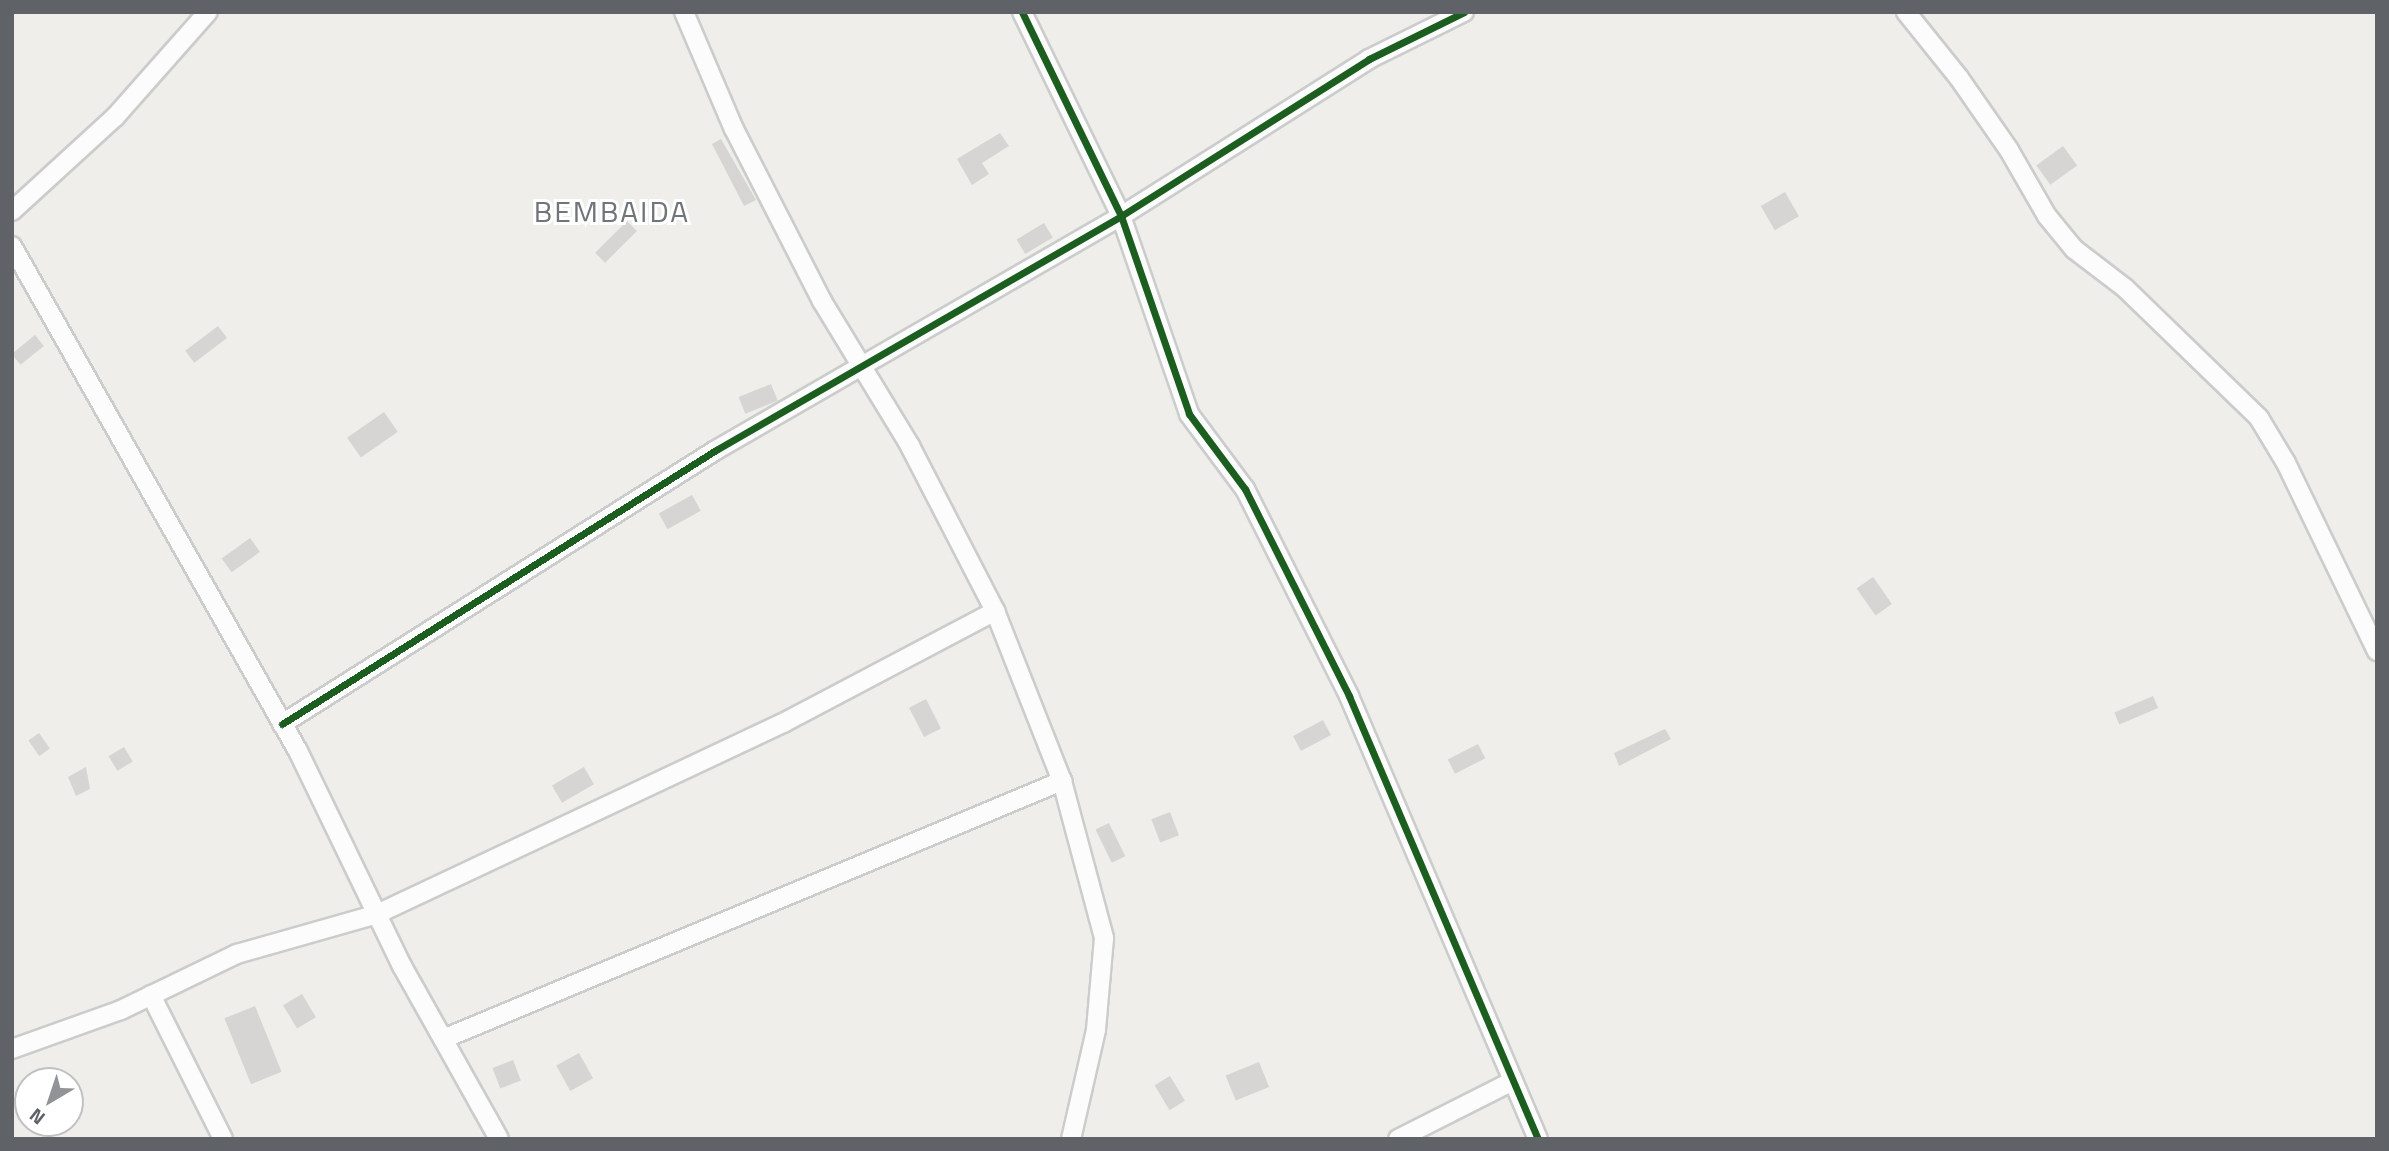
<!DOCTYPE html>
<style>
body{margin:0}
#map{position:relative;width:2389px;height:1151px;overflow:hidden;background:#efeeea;font-family:"Titillium Web",sans-serif}
div>[style]{position:absolute}
[style*='--x']{left:calc(var(--x)*1px);top:calc(var(--y)*1px);width:calc(var(--w)*1px);rotate:calc(var(--a)*1deg)}
.building>*{inset:0;background:#d6d5d3;transform-origin:0 0}
.roads{filter:drop-shadow(2px 0 #cbcccc) drop-shadow(-2px 0 #cbcccc) drop-shadow(0 2px #cbcccc) drop-shadow(0 -2px #cbcccc)}
.minor>*{height:18px;margin:-9px;padding:0 9px;transform-origin:9px;border-radius:9px;background:#fdfcfc}
.cycleway>*{height:7px;margin:-3.5px;padding:0 3.5px;transform-origin:3.5px;border-radius:3.5px;background:#1b5e20}
span{translate:-50% -50%;white-space:nowrap;text-align:center;line-height:1.15;-webkit-text-stroke:6px #fff;paint-order:stroke}
.quarter-label{font-size:30px;color:#70757a;letter-spacing:2px}
.frame{position:absolute;inset:0;border:14px solid #5f6368;pointer-events:none}
.north{position:absolute;left:14px;top:1067px;width:70px;height:70px;box-sizing:border-box;background:#fff;border:2px solid #bfc1c3;border-radius:50%;rotate:219deg;font-size:19px;font-weight:700;line-height:28px;text-align:center;color:#5f6368}
.north::after{content:'';display:block;margin:auto;width:24px;height:32px;background:#919496;clip-path:polygon(50% 0,100% 100%,50% 72%,0 100%)}
</style>
<div id="map">
<div class="building">
<div style="clip-path:polygon(1000px 133px,1009px 146px,982px 163px,989px 174px,972px 185px,957px 159px)"></div>
<div style="clip-path:polygon(721px 139px,756px 200px,744px 206px,712px 144px)"></div>
<div style="left:2063px;top:146px;width:24px;height:33px;rotate:54deg"></div>
<div style="left:1785px;top:192px;width:28px;height:28px;rotate:60deg"></div>
<div style="left:627px;top:221px;width:14px;height:45px;rotate:45deg"></div>
<div style="left:1044px;top:223px;width:17px;height:32px;rotate:59deg"></div>
<div style="left:218px;top:326px;width:15px;height:41px;rotate:53deg"></div>
<div style="left:35px;top:335px;width:14px;height:30px;rotate:51deg"></div>
<div style="left:771px;top:384px;width:18px;height:35px;rotate:68deg"></div>
<div style="left:384px;top:412px;width:24px;height:45px;rotate:55deg"></div>
<div style="left:692px;top:495px;width:18px;height:38px;rotate:61deg"></div>
<div style="left:250px;top:538px;width:17px;height:35px;rotate:54deg"></div>
<div style="left:1873px;top:577px;width:33px;height:20px;rotate:55deg"></div>
<div style="left:2153px;top:696px;width:13px;height:42px;rotate:67deg"></div>
<div style="left:926px;top:699px;width:33px;height:19px;rotate:63deg"></div>
<div style="left:1323px;top:720px;width:17px;height:34px;rotate:62deg"></div>
<div style="clip-path:polygon(1665px 729px,1671px 739px,1619px 766px,1614px 753px)"></div>
<div style="left:39px;top:733px;width:19px;height:13px;rotate:55deg"></div>
<div style="left:1478px;top:744px;width:16px;height:34px;rotate:63deg"></div>
<div style="left:124px;top:747px;width:17px;height:18px;rotate:59deg"></div>
<div style="clip-path:polygon(86px 767px,90px 789px,76px 796px,68px 777px)"></div>
<div style="left:584px;top:767px;width:20px;height:37px;rotate:60deg"></div>
<div style="left:1170px;top:812px;width:25px;height:20px;rotate:69deg"></div>
<div style="left:1109px;top:823px;width:37px;height:15px;rotate:64deg"></div>
<div style="left:302px;top:994px;width:27px;height:22px;rotate:59deg"></div>
<div style="left:255px;top:1006px;width:71px;height:33px;rotate:68deg"></div>
<div style="left:579px;top:1053px;width:29px;height:26px;rotate:61deg"></div>
<div style="left:513px;top:1060px;width:22px;height:22px;rotate:69deg"></div>
<div style="left:1259px;top:1062px;width:27px;height:36px;rotate:68deg"></div>
<div style="left:1170px;top:1076px;width:29px;height:18px;rotate:59deg"></div>
</div>
<div class="roads">
<div class="minor">
<div style="--x:684;--y:12;--w:127;--a:66.9"></div>
<div style="--x:734;--y:129;--w:193;--a:62.9"></div>
<div style="--x:822;--y:301;--w:170;--a:58.7"></div>
<div style="--x:910;--y:446;--w:186;--a:62.7"></div>
<div style="--x:995;--y:611;--w:183;--a:68.5"></div>
<div style="--x:1062;--y:781;--w:163;--a:75"></div>
<div style="--x:1104;--y:938;--w:92;--a:95"></div>
<div style="--x:1096;--y:1030;--w:112;--a:102.9"></div>
<div style="--x:1022;--y:12;--w:227;--a:64.1"></div>
<div style="--x:1121;--y:216;--w:209;--a:71"></div>
<div style="--x:1189;--y:414;--w:94;--a:53.3"></div>
<div style="--x:1245;--y:489;--w:232;--a:63.3"></div>
<div style="--x:1349;--y:696;--w:482;--a:66.9"></div>
<div style="--x:1906;--y:12;--w:85;--a:51.2"></div>
<div style="--x:1959;--y:78;--w:88;--a:55.2"></div>
<div style="--x:2009;--y:150;--w:76;--a:60.1"></div>
<div style="--x:2047;--y:216;--w:43;--a:50.7"></div>
<div style="--x:2074;--y:249;--w:64;--a:37.4"></div>
<div style="--x:2125;--y:288;--w:187;--a:44.1"></div>
<div style="--x:2259;--y:418;--w:52;--a:59"></div>
<div style="--x:2286;--y:463;--w:209;--a:64.2"></div>
<div style="--x:12;--y:211;--w:139;--a:-42.4"></div>
<div style="--x:115;--y:117;--w:140;--a:-48.5"></div>
<div style="--x:12;--y:246;--w:580;--a:60.48"></div>
<div style="--x:298;--y:751;--w:239;--a:64.2"></div>
<div style="--x:402;--y:966;--w:198;--a:60.7"></div>
<div style="--x:282;--y:724;--w:513;--a:-32.27"></div>
<div style="--x:716;--y:450;--w:468;--a:-30"></div>
<div style="--x:1121;--y:216;--w:294;--a:-32.3"></div>
<div style="--x:1369;--y:59;--w:106;--a:-26.3"></div>
<div style="--x:151;--y:995;--w:161;--a:63.4"></div>
<div style="--x:443;--y:1039;--w:671;--a:-22.63"></div>
<div style="--x:12;--y:1049;--w:116;--a:-19.7"></div>
<div style="--x:121;--y:1010;--w:129;--a:-25.8"></div>
<div style="--x:237;--y:954;--w:146;--a:-15.9"></div>
<div style="--x:377;--y:914;--w:449;--a:-25.2"></div>
<div style="--x:783;--y:723;--w:240;--a:-27.8"></div>
<div style="--x:1398;--y:1139;--w:127;--a:-26.8"></div>
</div>
</div>
<div class="cycleway">
<div style="--x:1022;--y:12;--w:227;--a:64.1"></div>
<div style="--x:1121;--y:216;--w:209;--a:71"></div>
<div style="--x:1189;--y:414;--w:94;--a:53.3"></div>
<div style="--x:1245;--y:489;--w:232;--a:63.3"></div>
<div style="--x:1349;--y:696;--w:482;--a:66.9"></div>
<div style="--x:282;--y:724;--w:513;--a:-32.27"></div>
<div style="--x:716;--y:450;--w:468;--a:-30"></div>
<div style="--x:1121;--y:216;--w:294;--a:-32.3"></div>
<div style="--x:1369;--y:59;--w:106;--a:-26.3"></div>
</div>
<div class="quarter-label">
<span style="left:612px;top:211px">BEMBAIDA</span>
</div>
<div class="frame"></div>
<div class="north">N</div>
</div>
